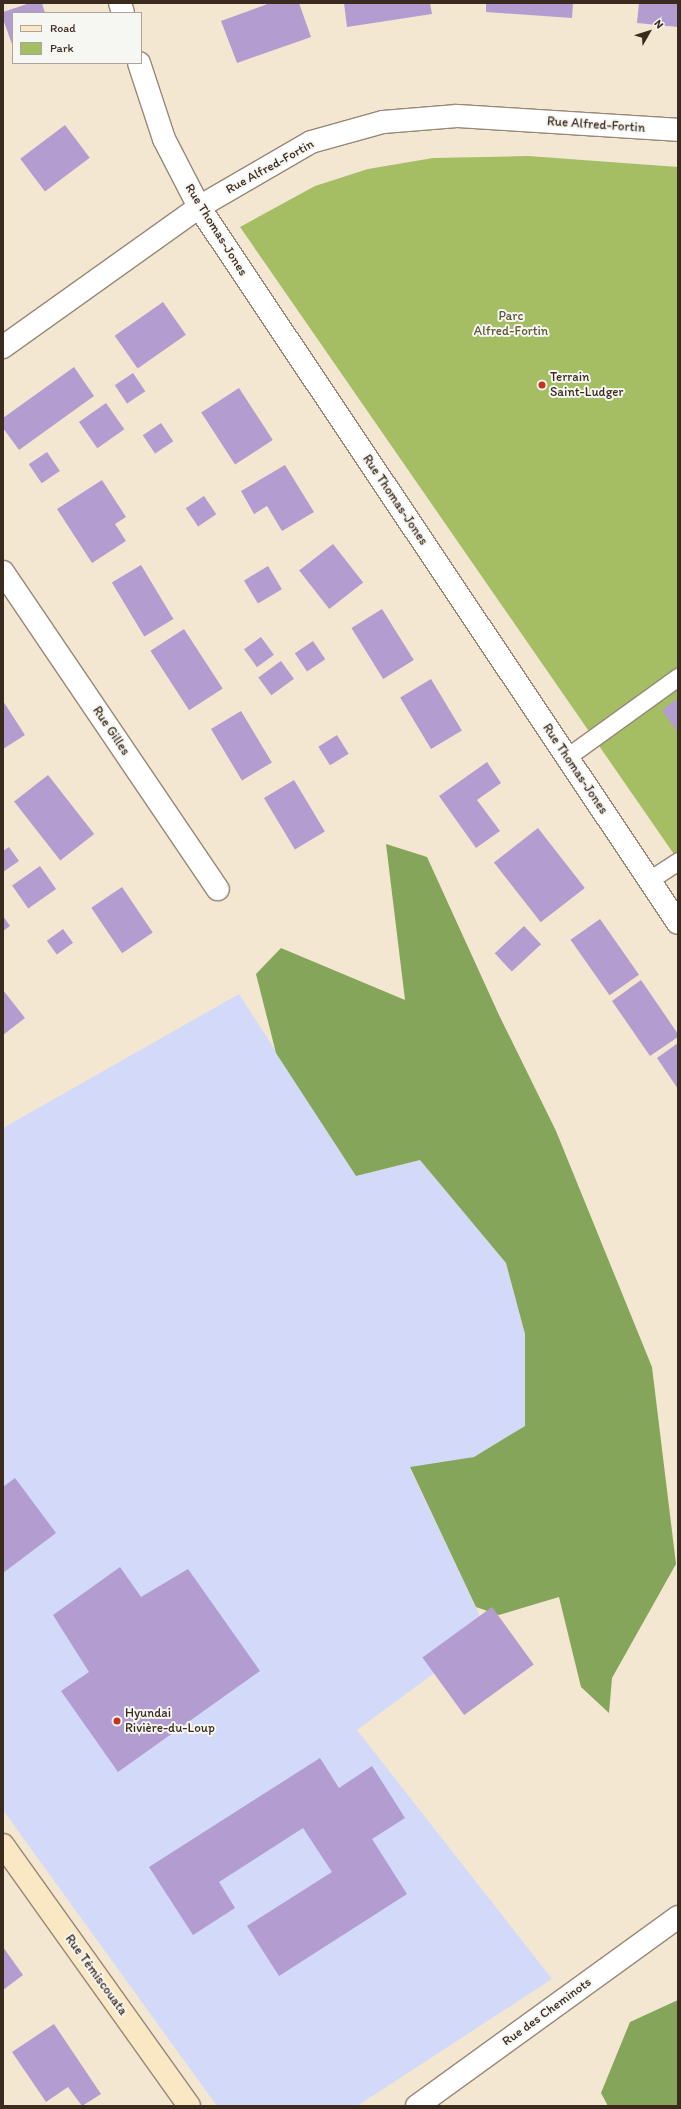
<!DOCTYPE html>
<meta charset="utf-8">
<style>
body{margin:0}
#map{position:relative;width:681px;height:2109px;overflow:hidden;background:#f3e7d2;font-family:Itim,sans-serif}
div>[style]{position:absolute}
[style*='--x']{left:calc(var(--x)*1px);top:calc(var(--y)*1px);width:calc(var(--w)*1px);rotate:calc(var(--a)*1deg)}
.built>*{inset:0;background:#d2d9f9}
.green>*{inset:0;background:#a5be64}
.forest>*{inset:0;background:#84a55a}
.building>*{inset:0;background:#b39ccf;transform-origin:0 0}
.roads{filter:drop-shadow(1px 0 #978878) drop-shadow(-1px 0 #978878) drop-shadow(0 1px #978878) drop-shadow(0 -1px #978878)}
.service>*{height:17px;margin:-8.5px;padding:0 8.5px;transform-origin:8.5px;border-radius:8.5px;background:#fff}
.minor>*{height:22px;margin:-11px;padding:0 11px;transform-origin:11px;border-radius:11px;background:#fff}
.tertiary>*{height:22px;margin:-11px;padding:0 11px;transform-origin:11px;border-radius:11px;background:#fff}
.secondary>*{height:22px;margin:-11px;padding:0 11px;transform-origin:11px;border-radius:11px;background:#fae7c3}
.dots>*{width:11px;height:11px;translate:-50% -50%;box-sizing:border-box;border:2px solid #f6f6f2;border-radius:50%}
span{translate:-50% -50%;white-space:nowrap;text-align:center;line-height:1.15;-webkit-text-stroke:4px #f6f6f2;paint-order:stroke}
.street-label{font-size:13px;color:#3b2a1e}
.park-label{font-size:13px;color:#5b5633}
.poi-label{font-size:13px;color:#3b2a1e}
.left{translate:0 -50%;text-align:left}
.frame{position:absolute;inset:0;border:4px solid #3b2a1e;pointer-events:none}
.legend{position:absolute;left:12px;top:12px;width:130px;height:52px;box-sizing:border-box;background:#f6f6f2;border:1px solid #aba49d;margin:0;padding:5px 7px;list-style:none;font-size:12px;color:#3b2a1e}
.legend li{display:flex;align-items:center;gap:8px;height:20px}
.legend b{width:20px;border:1px solid #aba49d}
.north{position:absolute;left:629px;top:12px;width:40px;height:40px;-webkit-text-stroke:3px #f6f6f2;paint-order:stroke;rotate:51deg;font-size:11px;font-weight:700;line-height:16px;text-align:center;color:#3b2a1e}
.north::after{content:'';display:block;margin:auto;width:14px;height:18px;background:#3b2a1e;clip-path:polygon(50% 0,100% 100%,50% 72%,0 100%)}
</style>
<div id="map">
<div class="built">
<div style="clip-path:polygon(239px 994px,356px 1176px,420px 1160px,506px 1263px,525px 1334px,525px 1426px,474px 1457px,410px 1468px,476px 1607px,486px 1635px,357px 1730px,552px 1979px,357px 2106px,217px 2106px,3px 1810px,3px 1128px)"></div>
</div>
<div class="green">
<div style="clip-path:polygon(528px 156px,678px 167px,678px 860px,240px 227px,315px 186px,368px 169px,433px 158px)"></div>
</div>
<div class="forest">
<div style="clip-path:polygon(386px 844px,427px 857px,499px 1015px,556px 1131px,652px 1367px,676px 1564px,612px 1678px,609px 1713px,581px 1687px,559px 1597px,499px 1615px,476px 1607px,410px 1467px,474px 1457px,525px 1426px,525px 1334px,506px 1263px,420px 1160px,356px 1176px,276px 1053px,256px 974px,281px 948px,405px 1000px)"></div>
<div style="clip-path:polygon(678px 2000px,678px 2106px,608px 2106px,601px 2093px,630px 2022px)"></div>
</div>
<div class="building">
<div style="clip-path:polygon(30px 3px,42px 3px,45px 13px,13px 13px,13px 47px,3px 19px,3px 12px)"></div>
<div style="clip-path:polygon(270px 3px,299px 3px,311px 37px,237px 63px,221px 21px)"></div>
<div style="clip-path:polygon(344px 3px,430px 3px,432px 14px,347px 27px)"></div>
<div style="clip-path:polygon(486px 3px,573px 3px,572px 18px,486px 12px)"></div>
<div style="clip-path:polygon(639px 3px,678px 3px,678px 27px,637px 23px)"></div>
<div style="left:65px;top:125px;width:41px;height:56px;rotate:53deg"></div>
<div style="left:163px;top:302px;width:40px;height:59px;rotate:55deg"></div>
<div style="clip-path:polygon(74px 367px,94px 396px,19px 450px,3px 428px,3px 418px)"></div>
<div style="left:133px;top:373px;width:22px;height:22px;rotate:56deg"></div>
<div style="left:239px;top:388px;width:62px;height:45px;rotate:57deg"></div>
<div style="left:106px;top:403px;width:32px;height:33px;rotate:55deg"></div>
<div style="left:161px;top:423px;width:22px;height:22px;rotate:56deg"></div>
<div style="left:47px;top:452px;width:23px;height:22px;rotate:56deg"></div>
<div style="clip-path:polygon(285px 465px,314px 512px,282px 531px,267px 506px,254px 514px,241px 491px)"></div>
<div style="clip-path:polygon(102px 480px,126px 517px,115px 524px,126px 541px,92px 563px,57px 509px)"></div>
<div style="left:204px;top:496px;width:22px;height:22px;rotate:56deg"></div>
<div style="left:333px;top:544px;width:49px;height:43px;rotate:52deg"></div>
<div style="left:141px;top:565px;width:63px;height:34px;rotate:59deg"></div>
<div style="left:268px;top:566px;width:27px;height:28px;rotate:59deg"></div>
<div style="left:382px;top:609px;width:60px;height:36px;rotate:58deg"></div>
<div style="left:184px;top:629px;width:71px;height:40px;rotate:57deg"></div>
<div style="left:261px;top:637px;width:22px;height:21px;rotate:54deg"></div>
<div style="left:313px;top:641px;width:22px;height:22px;rotate:56deg"></div>
<div style="left:281px;top:661px;width:22px;height:28px;rotate:54deg"></div>
<div style="left:431px;top:679px;width:60px;height:36px;rotate:59deg"></div>
<div style="clip-path:polygon(678px 698px,678px 733px,662px 710px)"></div>
<div style="clip-path:polygon(3px 701px,25px 735px,3px 749px)"></div>
<div style="left:241px;top:711px;width:60px;height:35px;rotate:59deg"></div>
<div style="left:337px;top:735px;width:22px;height:22px;rotate:58deg"></div>
<div style="clip-path:polygon(487px 762px,501px 783px,477px 800px,500px 831px,476px 848px,439px 796px)"></div>
<div style="left:48px;top:775px;width:75px;height:43px;rotate:52deg"></div>
<div style="left:294px;top:780px;width:60px;height:35px;rotate:59deg"></div>
<div style="left:538px;top:828px;width:76px;height:56px;rotate:52deg"></div>
<div style="clip-path:polygon(9px 847px,19px 861px,3px 872px,3px 851px)"></div>
<div style="left:40px;top:866px;width:28px;height:34px;rotate:55deg"></div>
<div style="left:122px;top:887px;width:55px;height:37px;rotate:56deg"></div>
<div style="clip-path:polygon(3px 916px,10px 926px,3px 931px)"></div>
<div style="left:600px;top:919px;width:68px;height:36px;rotate:55deg"></div>
<div style="left:524px;top:926px;width:25px;height:40px;rotate:47deg"></div>
<div style="left:63px;top:929px;width:17px;height:20px;rotate:54deg"></div>
<div style="clip-path:polygon(641px 980px,678px 1034px,678px 1037px,650px 1056px,612px 1001px)"></div>
<div style="clip-path:polygon(3px 990px,25px 1018px,3px 1035px)"></div>
<div style="clip-path:polygon(678px 1043px,678px 1089px,657px 1058px)"></div>
<div style="clip-path:polygon(15px 1478px,56px 1533px,3px 1573px,3px 1487px)"></div>
<div style="clip-path:polygon(120px 1567px,141px 1597px,188px 1569px,260px 1671px,118px 1772px,61px 1691px,89px 1672px,53px 1615px)"></div>
<div style="left:492px;top:1607px;width:71px;height:86px;rotate:54deg"></div>
<div style="clip-path:polygon(320px 1758px,339px 1788px,372px 1766px,405px 1818px,372px 1839px,407px 1894px,279px 1976px,247px 1926px,332px 1872px,303px 1828px,219px 1882px,235px 1908px,193px 1935px,149px 1867px)"></div>
<div style="clip-path:polygon(3px 1947px,23px 1975px,3px 1990px)"></div>
<div style="clip-path:polygon(54px 2024px,101px 2094px,82px 2106px,68px 2087px,46px 2102px,12px 2052px)"></div>
</div>
<div class="roads">
<div class="service">
<div style="--x:567;--y:757;--w:137;--a:-35.8"></div>
<div style="--x:649;--y:880;--w:35;--a:-33"></div>
</div>
<div class="minor">
<div style="--x:120;--y:3;--w:10;--a:73"></div>
<div style="--x:139;--y:63;--w:80;--a:71.8"></div>
<div style="--x:164;--y:139;--w:76;--a:62.8"></div>
<div style="--x:199;--y:207;--w:861;--a:56.22"></div>
<div style="--x:3;--y:572;--w:383;--a:55.9"></div>
<div style="--x:417;--y:2106;--w:322;--a:-35.9"></div>
</div>
<div class="tertiary">
<div style="--x:3;--y:347;--w:241;--a:-35.5"></div>
<div style="--x:199;--y:207;--w:129;--a:-30.1"></div>
<div style="--x:311;--y:142;--w:75;--a:-15.5"></div>
<div style="--x:383;--y:122;--w:74;--a:-4.6"></div>
<div style="--x:457;--y:116;--w:221;--a:3.6"></div>
</div>
<div class="secondary">
<div style="--x:3;--y:1845;--w:320;--a:54.5"></div>
</div>
</div>
<div class="dots">
<div style="left:542px;top:385px;background:#c8321e"></div>
<div style="left:117px;top:1721px;background:#c8321e"></div>
</div>
<div class="street-label">
<span style="left:596px;top:125px;rotate:4deg">Rue Alfred-Fortin</span>
<span style="left:270px;top:167px;rotate:-29deg">Rue Alfred-Fortin</span>
<span style="left:216px;top:230px;rotate:58deg">Rue Thomas-Jones</span>
<span style="left:395px;top:500px;rotate:56deg">Rue Thomas-Jones</span>
<span style="left:111px;top:731px;rotate:56deg">Rue Gilles</span>
<span style="left:575px;top:769px;rotate:56deg">Rue Thomas-Jones</span>
<span style="left:96px;top:1975px;rotate:54deg">Rue Témiscouata</span>
<span style="left:547px;top:2012px;rotate:-36deg">Rue des Cheminots</span>
</div>
<div class="park-label">
<span style="left:511px;top:324px">Parc<br>Alfred-Fortin</span>
</div>
<div class="poi-label">
<span class="left" style="left:550px;top:385px">Terrain<br>Saint-Ludger</span>
<span class="left" style="left:125px;top:1721px">Hyundai<br>Rivière-du-Loup</span>
</div>
<div class="frame"></div>
<ul class="legend">
<li><b style="height:5px;background:#fae7c3"></b>Road</li>
<li><b style="height:11px;background:#a5be64"></b>Park</li>
</ul>
<div class="north">N</div>
</div>
